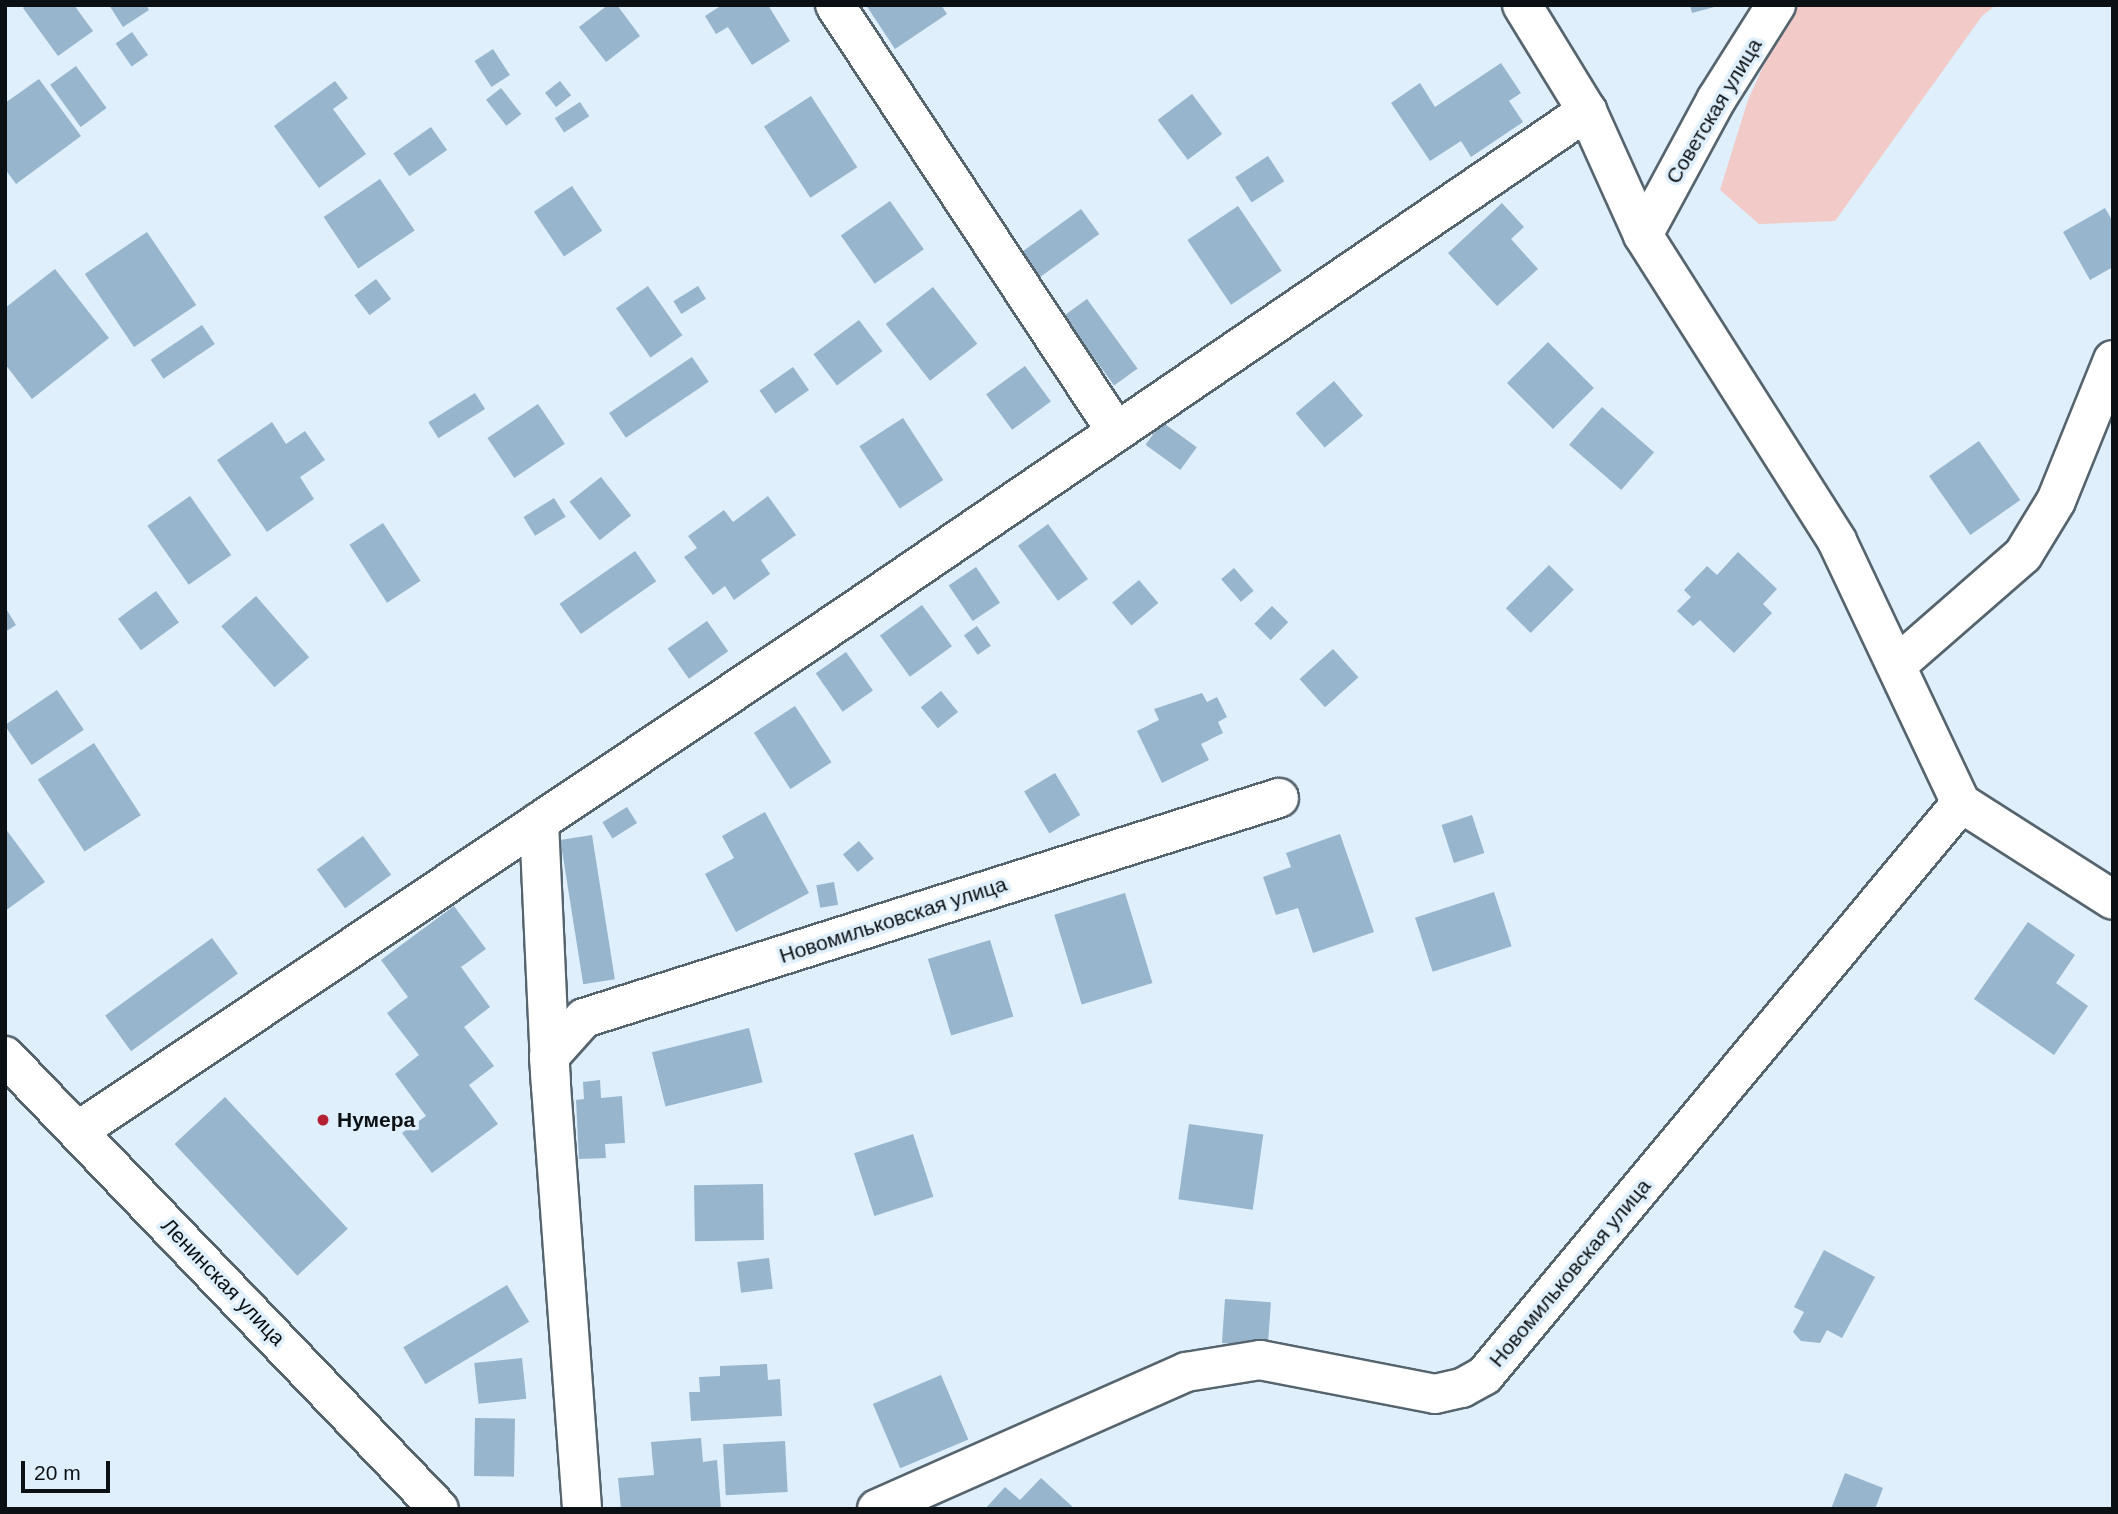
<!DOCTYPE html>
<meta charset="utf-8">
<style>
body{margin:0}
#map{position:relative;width:2118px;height:1514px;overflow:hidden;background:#dfeffb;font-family:Helvetica,sans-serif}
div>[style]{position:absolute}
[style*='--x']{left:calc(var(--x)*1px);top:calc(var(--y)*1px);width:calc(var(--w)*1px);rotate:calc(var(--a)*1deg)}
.green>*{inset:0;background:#f2cac8}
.building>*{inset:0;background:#97b5cc;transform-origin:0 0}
.roads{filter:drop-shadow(2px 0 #56646e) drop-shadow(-2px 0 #56646e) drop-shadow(0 2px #56646e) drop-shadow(0 -2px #56646e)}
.minor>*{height:38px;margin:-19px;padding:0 19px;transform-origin:19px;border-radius:19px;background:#fff}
.dots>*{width:19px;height:19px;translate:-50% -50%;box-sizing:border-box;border:4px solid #dfeffb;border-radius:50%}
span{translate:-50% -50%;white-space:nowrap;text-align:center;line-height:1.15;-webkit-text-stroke:7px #dfeffb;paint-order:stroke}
.street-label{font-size:21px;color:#0b1014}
.poi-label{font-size:21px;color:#0b1014;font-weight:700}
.left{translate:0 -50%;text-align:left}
.frame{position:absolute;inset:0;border:7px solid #0b1014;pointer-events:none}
.scale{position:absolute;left:21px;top:1461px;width:89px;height:32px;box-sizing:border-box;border:4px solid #0b1014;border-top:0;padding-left:9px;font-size:21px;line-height:24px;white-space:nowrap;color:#0b1014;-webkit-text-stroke:5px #dfeffb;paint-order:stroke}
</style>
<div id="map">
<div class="green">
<div style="clip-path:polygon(1791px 5px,1996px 5px,1982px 16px,1835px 221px,1759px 224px,1720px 190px,1748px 100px)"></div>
</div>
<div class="building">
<div style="clip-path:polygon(26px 5px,74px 5px,93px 31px,58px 56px,23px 8px)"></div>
<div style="clip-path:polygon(109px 5px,146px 5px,149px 10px,123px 27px)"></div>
<div style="clip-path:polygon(608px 5px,617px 5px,640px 36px,606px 62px,579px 27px)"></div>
<div style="clip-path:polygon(722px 5px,768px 5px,790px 41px,752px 65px,728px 27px,716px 34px,705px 16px)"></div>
<div style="clip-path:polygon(866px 5px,941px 5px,947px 14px,895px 49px)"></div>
<div style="clip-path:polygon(1690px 5px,1718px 5px,1718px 6px,1692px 13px)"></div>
<div style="left:132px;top:32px;width:28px;height:20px;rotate:55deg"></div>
<div style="left:493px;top:49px;width:31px;height:22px;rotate:57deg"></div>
<div style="clip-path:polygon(1501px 63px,1521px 93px,1509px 101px,1523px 122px,1471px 157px,1461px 141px,1430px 161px,1391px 103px,1420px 83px,1435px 107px)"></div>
<div style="left:76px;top:66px;width:52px;height:32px;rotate:54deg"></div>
<div style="clip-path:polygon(39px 79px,81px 136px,16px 184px,5px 169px,5px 103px)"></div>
<div style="clip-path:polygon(335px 81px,348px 98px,333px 109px,366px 154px,319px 188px,274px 126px)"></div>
<div style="left:560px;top:81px;width:18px;height:19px;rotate:52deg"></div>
<div style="left:501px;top:88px;width:33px;height:19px;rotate:52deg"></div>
<div style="left:1192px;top:94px;width:50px;height:43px;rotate:53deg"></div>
<div style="left:811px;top:96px;width:85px;height:56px;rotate:57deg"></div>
<div style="left:580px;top:102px;width:17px;height:30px;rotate:57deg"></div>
<div style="left:431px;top:127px;width:28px;height:46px;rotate:55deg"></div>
<div style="left:1268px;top:156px;width:30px;height:39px;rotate:57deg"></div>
<div style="left:380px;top:179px;width:62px;height:68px;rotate:56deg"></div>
<div style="left:572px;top:186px;width:54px;height:46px;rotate:56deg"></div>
<div style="left:890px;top:201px;width:59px;height:60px;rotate:55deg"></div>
<div style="clip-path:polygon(1502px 203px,1524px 227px,1511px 239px,1538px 269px,1497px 306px,1448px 253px)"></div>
<div style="left:1238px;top:206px;width:78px;height:61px;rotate:56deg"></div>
<div style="clip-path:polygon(2105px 208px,2113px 222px,2113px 267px,2090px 280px,2063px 232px)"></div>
<div style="left:1081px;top:209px;width:31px;height:84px;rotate:54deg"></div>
<div style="left:147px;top:232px;width:88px;height:75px;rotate:56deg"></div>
<div style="clip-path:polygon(55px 269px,109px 338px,32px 399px,5px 364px,5px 308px)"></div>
<div style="left:376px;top:279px;width:25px;height:27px;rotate:53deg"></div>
<div style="left:648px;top:286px;width:60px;height:39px;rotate:55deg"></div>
<div style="left:698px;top:286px;width:15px;height:29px;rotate:58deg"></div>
<div style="left:933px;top:287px;width:72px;height:60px;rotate:52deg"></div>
<div style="left:1087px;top:299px;width:86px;height:29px;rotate:54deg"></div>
<div style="left:859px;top:320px;width:39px;height:57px;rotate:53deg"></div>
<div style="left:202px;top:325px;width:23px;height:62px;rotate:56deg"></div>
<div style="left:1548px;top:342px;width:65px;height:58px;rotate:45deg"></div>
<div style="left:692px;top:357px;width:30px;height:100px;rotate:56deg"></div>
<div style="left:1025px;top:366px;width:44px;height:48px;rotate:54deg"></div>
<div style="left:793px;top:367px;width:28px;height:41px;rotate:55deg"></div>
<div style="left:1334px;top:381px;width:45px;height:50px;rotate:50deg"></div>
<div style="left:475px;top:393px;width:19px;height:55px;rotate:58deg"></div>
<div style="left:538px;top:404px;width:48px;height:61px;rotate:56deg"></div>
<div style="left:1602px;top:407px;width:69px;height:50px;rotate:41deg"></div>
<div style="left:903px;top:418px;width:74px;height:52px;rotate:57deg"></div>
<div style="clip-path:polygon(272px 422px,286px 444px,305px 431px,325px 460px,300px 477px,314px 499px,267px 532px,217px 460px)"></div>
<div style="left:1162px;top:422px;width:43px;height:28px;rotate:36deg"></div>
<div style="left:1979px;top:441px;width:72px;height:61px;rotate:55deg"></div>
<div style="left:601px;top:477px;width:49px;height:40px;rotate:52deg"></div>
<div style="left:190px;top:496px;width:72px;height:52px;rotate:55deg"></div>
<div style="clip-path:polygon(768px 496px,796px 535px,761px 560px,770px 574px,734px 600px,725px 586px,713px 595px,684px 557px,697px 548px,688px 536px,724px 510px,733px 522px)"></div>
<div style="left:554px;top:498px;width:22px;height:36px;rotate:58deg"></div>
<div style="left:383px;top:523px;width:69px;height:40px;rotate:57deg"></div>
<div style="left:1048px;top:524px;width:68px;height:37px;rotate:54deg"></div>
<div style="left:635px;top:551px;width:37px;height:92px;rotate:55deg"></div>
<div style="clip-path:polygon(1738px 552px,1777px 589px,1763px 604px,1772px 613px,1734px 653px,1700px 620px,1693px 626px,1677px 611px,1691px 597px,1684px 590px,1707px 566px,1717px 575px)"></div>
<div style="left:1549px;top:565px;width:35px;height:61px;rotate:45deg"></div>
<div style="left:976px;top:567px;width:43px;height:33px;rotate:56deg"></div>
<div style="left:1234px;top:568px;width:30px;height:17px;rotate:49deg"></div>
<div style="left:1139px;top:580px;width:30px;height:35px;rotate:50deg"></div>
<div style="left:156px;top:591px;width:39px;height:47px;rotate:54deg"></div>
<div style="left:256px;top:596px;width:81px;height:46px;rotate:49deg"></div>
<div style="left:922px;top:605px;width:51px;height:52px;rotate:54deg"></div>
<div style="left:1272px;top:606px;width:23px;height:25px;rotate:45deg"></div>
<div style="clip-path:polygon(5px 607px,16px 625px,5px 632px)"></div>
<div style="left:707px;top:621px;width:37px;height:48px;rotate:55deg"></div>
<div style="left:977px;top:626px;width:24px;height:16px;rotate:55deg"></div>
<div style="left:1333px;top:649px;width:38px;height:45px;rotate:48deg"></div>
<div style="left:846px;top:652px;width:47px;height:37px;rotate:55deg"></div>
<div style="left:57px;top:690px;width:48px;height:63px;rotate:56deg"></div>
<div style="left:941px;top:691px;width:27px;height:26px;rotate:51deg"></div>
<div style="clip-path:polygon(1202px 693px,1207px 702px,1217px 697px,1227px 717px,1218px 722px,1223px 733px,1201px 744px,1209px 760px,1162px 783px,1137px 731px,1159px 720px,1154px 709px)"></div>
<div style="left:795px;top:706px;width:67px;height:49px;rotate:57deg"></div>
<div style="left:94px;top:743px;width:86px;height:67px;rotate:57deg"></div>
<div style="left:1055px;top:773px;width:49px;height:36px;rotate:59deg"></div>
<div style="left:627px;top:807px;width:19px;height:29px;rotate:58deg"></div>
<div style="clip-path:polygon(765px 812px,809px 893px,736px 932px,705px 874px,734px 858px,722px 836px)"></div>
<div style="left:1472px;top:815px;width:40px;height:32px;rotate:72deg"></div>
<div style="clip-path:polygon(5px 828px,45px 882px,5px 911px)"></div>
<div style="clip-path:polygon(1340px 834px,1374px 932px,1313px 953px,1298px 908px,1276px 915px,1263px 877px,1291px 867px,1286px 853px)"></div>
<div style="left:592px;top:835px;width:146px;height:32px;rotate:81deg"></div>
<div style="left:363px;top:836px;width:48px;height:57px;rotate:54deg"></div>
<div style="left:859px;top:841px;width:23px;height:21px;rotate:50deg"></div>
<div style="left:834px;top:882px;width:23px;height:18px;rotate:80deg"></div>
<div style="left:1494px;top:892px;width:57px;height:83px;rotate:72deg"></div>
<div style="left:1125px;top:893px;width:94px;height:74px;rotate:73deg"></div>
<div style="clip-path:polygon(454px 906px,486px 949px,461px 967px,490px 1007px,464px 1027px,494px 1066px,469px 1085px,498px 1124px,432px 1173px,402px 1133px,426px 1116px,395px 1074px,419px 1055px,387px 1013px,408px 997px,381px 960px)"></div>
<div style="clip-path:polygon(2028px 922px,2075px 955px,2056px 983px,2088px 1006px,2054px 1055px,1974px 999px)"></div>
<div style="left:212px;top:938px;width:44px;height:132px;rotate:54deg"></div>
<div style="left:990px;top:940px;width:80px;height:65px;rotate:73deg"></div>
<div style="left:749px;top:1028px;width:56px;height:100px;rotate:76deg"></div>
<div style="clip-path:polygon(600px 1080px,601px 1098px,622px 1096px,625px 1143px,605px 1144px,606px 1158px,579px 1159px,576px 1100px,584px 1099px,583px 1082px)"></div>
<div style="left:225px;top:1097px;width:180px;height:69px;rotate:47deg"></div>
<div style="left:1189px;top:1124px;width:75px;height:76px;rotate:8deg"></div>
<div style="left:913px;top:1134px;width:66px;height:62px;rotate:72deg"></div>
<div style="left:763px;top:1184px;width:56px;height:69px;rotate:89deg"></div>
<div style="clip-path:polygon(1824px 1250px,1875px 1277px,1842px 1338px,1827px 1330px,1820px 1343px,1801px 1341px,1793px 1332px,1804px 1312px,1794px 1307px)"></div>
<div style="left:769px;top:1258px;width:31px;height:32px;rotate:83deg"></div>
<div style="left:507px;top:1285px;width:43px;height:121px;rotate:59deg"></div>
<div style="left:1225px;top:1299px;width:46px;height:44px;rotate:4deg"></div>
<div style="left:522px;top:1358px;width:41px;height:48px;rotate:84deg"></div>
<div style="clip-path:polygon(767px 1364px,768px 1380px,780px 1379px,782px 1416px,691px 1421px,689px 1392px,700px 1392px,699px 1377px,720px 1376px,720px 1366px)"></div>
<div style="left:941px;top:1375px;width:70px;height:74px;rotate:67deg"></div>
<div style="left:475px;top:1418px;width:40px;height:58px;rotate:1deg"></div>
<div style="clip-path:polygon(701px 1438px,703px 1462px,717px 1460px,721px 1509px,621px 1509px,618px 1478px,654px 1475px,651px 1442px)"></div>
<div style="left:785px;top:1441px;width:51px;height:62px;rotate:87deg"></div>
<div style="clip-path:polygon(1845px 1473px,1883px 1488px,1875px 1509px,1831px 1509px)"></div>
<div style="clip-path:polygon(1041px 1478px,1075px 1509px,985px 1509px,1005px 1487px,1020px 1500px)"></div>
</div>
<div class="roads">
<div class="minor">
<div style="--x:835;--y:5;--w:510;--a:56.59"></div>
<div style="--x:1522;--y:5;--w:124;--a:58.5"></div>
<div style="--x:1587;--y:111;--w:136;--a:65.7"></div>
<div style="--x:1776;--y:5;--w:112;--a:122.3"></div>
<div style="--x:1716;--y:100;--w:153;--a:118.4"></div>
<div style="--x:1643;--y:235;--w:362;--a:57.6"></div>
<div style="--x:1837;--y:541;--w:290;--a:64.7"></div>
<div style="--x:1961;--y:803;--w:180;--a:32.5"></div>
<div style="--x:1898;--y:664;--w:166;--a:-41.1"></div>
<div style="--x:2023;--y:555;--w:63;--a:-58.6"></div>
<div style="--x:2056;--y:501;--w:152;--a:-68"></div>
<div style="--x:539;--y:822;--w:264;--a:87.4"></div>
<div style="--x:551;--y:1086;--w:424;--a:85.8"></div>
<div style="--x:5;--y:1056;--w:627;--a:46.23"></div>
<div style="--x:551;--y:1086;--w:29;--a:-94"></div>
<div style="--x:549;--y:1057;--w:52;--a:-48.1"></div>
<div style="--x:584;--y:1018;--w:729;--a:-17.57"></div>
<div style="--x:78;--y:1131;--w:920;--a:-33.83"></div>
<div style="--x:842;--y:619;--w:902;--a:-34.29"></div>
<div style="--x:877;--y:1509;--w:338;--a:-23.9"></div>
<div style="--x:1186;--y:1372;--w:75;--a:-9.2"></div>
<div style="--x:1260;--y:1360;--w:178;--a:11"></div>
<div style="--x:1435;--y:1394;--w:28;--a:-13"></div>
<div style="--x:1462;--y:1388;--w:26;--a:-29"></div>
<div style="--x:1485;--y:1375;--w:744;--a:-50.23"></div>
</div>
</div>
<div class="dots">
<div style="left:323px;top:1120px;background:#b32032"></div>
</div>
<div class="street-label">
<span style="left:1714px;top:111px;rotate:-59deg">Советская улица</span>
<span style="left:893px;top:920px;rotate:-18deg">Новомильковская улица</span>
<span style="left:1570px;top:1273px;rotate:-50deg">Новомильковская улица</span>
<span style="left:223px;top:1282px;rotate:46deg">Ленинская улица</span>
</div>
<div class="poi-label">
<span class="left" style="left:337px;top:1120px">Нумера</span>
</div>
<div class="frame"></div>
<div class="scale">20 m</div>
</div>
